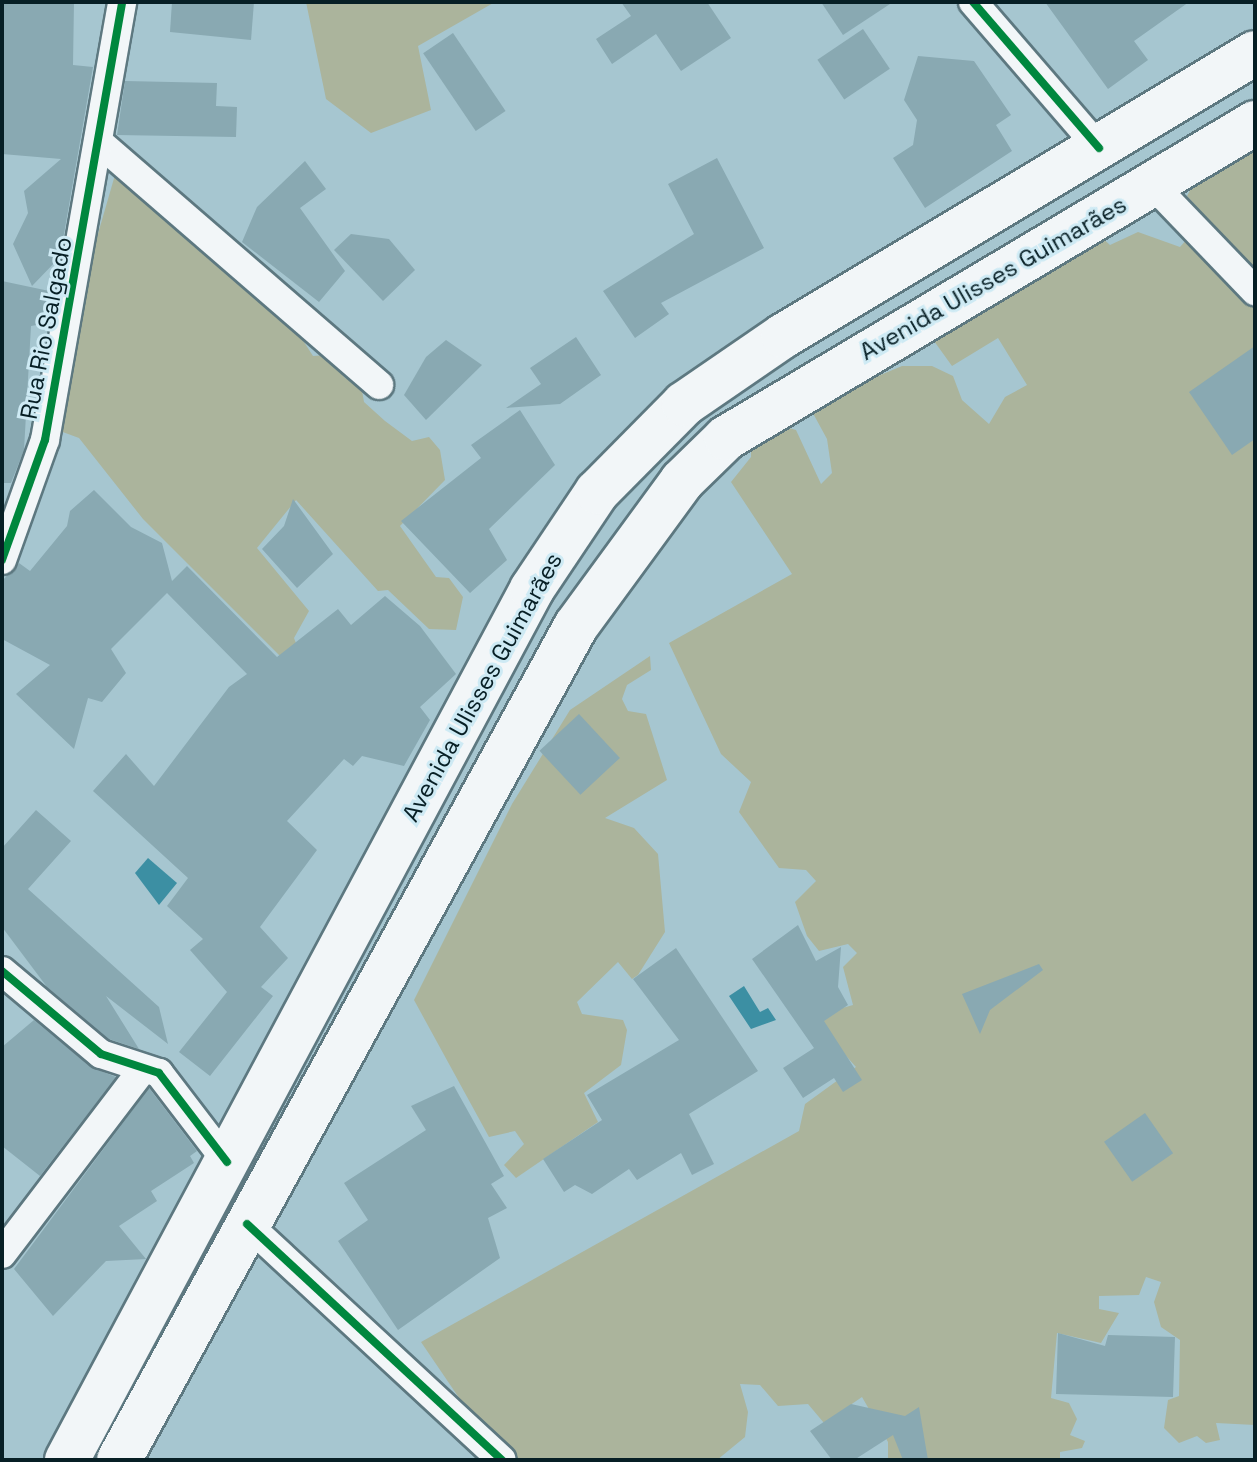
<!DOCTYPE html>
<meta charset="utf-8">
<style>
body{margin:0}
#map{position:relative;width:1257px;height:1462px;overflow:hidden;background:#a6c6d0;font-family:"Space Grotesk",sans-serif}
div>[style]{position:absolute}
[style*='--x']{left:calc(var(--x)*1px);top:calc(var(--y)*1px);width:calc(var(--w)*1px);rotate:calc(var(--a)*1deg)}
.green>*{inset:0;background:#abb49c}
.water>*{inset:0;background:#3c8fa3}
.building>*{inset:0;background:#89a9b2;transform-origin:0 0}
.roads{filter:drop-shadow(2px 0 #5d7880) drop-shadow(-2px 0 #5d7880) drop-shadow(0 2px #5d7880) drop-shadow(0 -2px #5d7880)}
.minor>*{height:28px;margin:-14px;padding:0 14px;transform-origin:14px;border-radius:14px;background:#f2f6f8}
.primary>*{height:44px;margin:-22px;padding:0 22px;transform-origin:22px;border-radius:22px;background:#f2f6f8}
.cycleway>*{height:8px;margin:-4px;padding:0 4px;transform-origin:4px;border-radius:4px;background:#00873e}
span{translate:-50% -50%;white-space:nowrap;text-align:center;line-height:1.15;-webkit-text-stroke:6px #ceeaf4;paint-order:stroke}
.street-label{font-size:24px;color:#071f25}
.frame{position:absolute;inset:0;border:4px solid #071f25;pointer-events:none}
</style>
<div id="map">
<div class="green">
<div style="clip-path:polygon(306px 2px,495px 2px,418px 46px,431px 110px,371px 133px,326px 99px)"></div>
<div style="clip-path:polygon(1255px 131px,1255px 1425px,1216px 1423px,1220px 1440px,1206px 1443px,1197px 1436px,1179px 1443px,1164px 1428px,1168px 1400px,1179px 1396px,1180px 1340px,1161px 1327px,1154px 1302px,1161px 1282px,1146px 1277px,1139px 1295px,1099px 1296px,1099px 1309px,1119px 1313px,1101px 1343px,1057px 1333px,1051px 1398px,1069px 1403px,1077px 1419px,1070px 1435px,1085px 1441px,1082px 1448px,1060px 1452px,1060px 1460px,888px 1460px,888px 1442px,862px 1397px,824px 1423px,808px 1404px,778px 1406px,760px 1385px,740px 1384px,748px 1412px,745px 1437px,717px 1460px,520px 1460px,485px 1436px,421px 1342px,799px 1131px,805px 1104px,856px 1067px,811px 1017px,853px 1005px,843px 967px,857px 953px,848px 944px,819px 951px,807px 936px,795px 902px,816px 881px,806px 870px,779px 868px,739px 812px,751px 782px,721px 754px,669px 643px,792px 574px,731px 482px,751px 457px,751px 439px,775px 424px,796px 430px,821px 484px,832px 473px,827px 439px,809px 406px,856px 374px,871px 379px,902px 366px,932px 366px,953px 376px,962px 400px,989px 424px,1005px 397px,1027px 385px,998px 338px,952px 366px,934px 341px,1072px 242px,1099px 235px,1110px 245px,1138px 232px,1180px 247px,1188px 238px,1222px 236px,1187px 196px,1197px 177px)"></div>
<div style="clip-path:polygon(117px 168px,286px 314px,313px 356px,327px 355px,345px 378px,361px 385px,364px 402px,385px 421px,412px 441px,429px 437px,440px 450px,445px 480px,400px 526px,436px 577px,449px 578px,463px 597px,456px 630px,429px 629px,388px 590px,378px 591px,296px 500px,257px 548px,309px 611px,294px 638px,297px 646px,282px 658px,143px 519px,79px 438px,60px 431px,91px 258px)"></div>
<div style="clip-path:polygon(650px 656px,651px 670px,627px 685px,622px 699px,628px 711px,646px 714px,667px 780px,605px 818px,634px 828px,658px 854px,665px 932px,638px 975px,632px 979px,618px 962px,577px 1002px,582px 1014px,623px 1020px,627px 1030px,621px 1065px,584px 1093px,598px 1122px,516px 1178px,504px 1165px,524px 1144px,515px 1131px,489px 1137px,414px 1000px,512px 804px,570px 710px)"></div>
</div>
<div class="water">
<div style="clip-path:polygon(148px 858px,177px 883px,159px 905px,135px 873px)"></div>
<div style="clip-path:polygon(744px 986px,760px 1012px,768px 1008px,776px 1020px,751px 1029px,729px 996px)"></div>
</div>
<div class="building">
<div style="clip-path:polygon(2px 2px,74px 2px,73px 65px,93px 67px,60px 257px,32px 286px,13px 244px,28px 213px,24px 191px,61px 159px,2px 154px)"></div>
<div style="clip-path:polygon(172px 2px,254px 2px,251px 40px,170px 32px)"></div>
<div style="clip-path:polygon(621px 2px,707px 2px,731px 38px,681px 71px,656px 34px,612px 64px,596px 39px,631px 16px)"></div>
<div style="clip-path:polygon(821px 2px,893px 2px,843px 35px)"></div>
<div style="clip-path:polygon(1045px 2px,1189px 2px,1134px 41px,1148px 60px,1108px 89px)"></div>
<div style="left:863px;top:29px;width:48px;height:55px;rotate:56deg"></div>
<div style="left:453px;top:33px;width:94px;height:36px;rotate:56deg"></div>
<div style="clip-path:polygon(918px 56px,974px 61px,1011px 115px,996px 125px,1012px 151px,925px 208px,893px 158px,913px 145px,917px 120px,904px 100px)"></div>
<div style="clip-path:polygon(125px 81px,217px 83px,216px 106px,237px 107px,236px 137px,117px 135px)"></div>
<div style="clip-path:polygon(717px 158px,764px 248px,661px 303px,669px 314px,635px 338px,603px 291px,694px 234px,668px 184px)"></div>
<div style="clip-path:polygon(305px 161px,326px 189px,300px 208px,345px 271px,319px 302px,242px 242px,257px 207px)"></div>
<div style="clip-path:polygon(351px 234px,389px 239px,415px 270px,383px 301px,334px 250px)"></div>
<div style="clip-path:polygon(2px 281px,54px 292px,48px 323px,31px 326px,24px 450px,11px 483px,2px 483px)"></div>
<div style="clip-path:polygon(576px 337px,601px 375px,560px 404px,506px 408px,541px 384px,530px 368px)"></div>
<div style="clip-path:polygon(446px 340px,482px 365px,426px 420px,404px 395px,426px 357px)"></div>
<div style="clip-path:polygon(1255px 346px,1255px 439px,1232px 455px,1189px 392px)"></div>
<div style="clip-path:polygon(520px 410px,555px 465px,489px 529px,507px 560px,470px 593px,401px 521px,481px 458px,471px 445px)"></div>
<div style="clip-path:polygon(94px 490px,131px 527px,162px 543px,172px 581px,187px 566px,277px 657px,338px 609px,351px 625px,385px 596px,420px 626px,456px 674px,420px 707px,430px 720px,404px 766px,362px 756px,353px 766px,344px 759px,287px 821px,317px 850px,260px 927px,288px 958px,261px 987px,273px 996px,210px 1076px,179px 1052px,227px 992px,190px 950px,203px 939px,167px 906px,188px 878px,93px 791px,126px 754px,154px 786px,229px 687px,247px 674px,167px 593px,111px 649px,126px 673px,102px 702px,88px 698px,74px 749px,16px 694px,50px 665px,2px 639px,2px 581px,19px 563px,30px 571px,67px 526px,70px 511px)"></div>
<div style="clip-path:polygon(293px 499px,333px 554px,297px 588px,262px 549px,284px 526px)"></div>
<div style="left:579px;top:714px;width:60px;height:54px;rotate:47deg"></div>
<div style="clip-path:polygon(36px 810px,71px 841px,28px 889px,159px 1007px,168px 1044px,106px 996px,139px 1049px,109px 1039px,47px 987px,2px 927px,2px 848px)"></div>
<div style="clip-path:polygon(798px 925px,816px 961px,841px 947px,838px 987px,848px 1005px,824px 1021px,862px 1080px,843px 1092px,834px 1078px,803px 1098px,783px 1068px,814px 1048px,752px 959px)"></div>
<div style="clip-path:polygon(676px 948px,758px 1071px,689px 1114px,714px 1164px,692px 1175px,681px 1153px,637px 1180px,629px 1169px,592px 1194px,575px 1185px,564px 1192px,543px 1159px,602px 1120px,587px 1095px,679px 1040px,633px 979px)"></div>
<div style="clip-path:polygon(1039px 964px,1043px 970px,990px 1010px,980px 1034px,962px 994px)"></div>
<div style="clip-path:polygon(34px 1020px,91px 1067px,116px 1077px,40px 1176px,2px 1146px,2px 1047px)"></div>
<div style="clip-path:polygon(454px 1086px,504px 1176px,491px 1184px,507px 1208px,488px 1218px,500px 1258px,398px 1330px,338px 1241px,368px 1220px,344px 1183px,426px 1130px,411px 1106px)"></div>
<div style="clip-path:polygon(149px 1088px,197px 1151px,190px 1156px,194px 1163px,151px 1191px,157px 1201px,119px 1226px,146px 1259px,106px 1261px,53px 1316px,14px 1269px)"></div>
<div style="left:1145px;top:1113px;width:49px;height:50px;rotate:55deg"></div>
<div style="clip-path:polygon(1058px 1333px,1105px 1346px,1108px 1335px,1175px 1337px,1173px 1397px,1056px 1394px)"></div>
<div style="clip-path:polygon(851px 1404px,905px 1416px,919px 1407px,928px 1460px,903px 1460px,893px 1435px,854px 1460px,832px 1460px,810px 1431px)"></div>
</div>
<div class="roads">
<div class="minor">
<div style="--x:973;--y:2;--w:193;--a:49.2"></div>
<div style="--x:101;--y:144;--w:368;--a:40.9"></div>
<div style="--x:1152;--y:184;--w:149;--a:46.1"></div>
<div style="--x:2;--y:560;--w:127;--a:-70.3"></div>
<div style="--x:45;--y:440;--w:445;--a:-80"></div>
<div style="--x:2;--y:971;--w:129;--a:40"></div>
<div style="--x:101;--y:1054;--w:61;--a:18.1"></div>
<div style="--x:159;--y:1073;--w:112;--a:52.6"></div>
<div style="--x:247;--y:1224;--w:347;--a:42.8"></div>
<div style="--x:2;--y:1254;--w:231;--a:-52.7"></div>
</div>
<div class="primary">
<div style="--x:67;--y:1460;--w:987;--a:-61.9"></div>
<div style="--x:532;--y:589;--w:117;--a:-56.2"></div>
<div style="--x:597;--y:492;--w:124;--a:-45.3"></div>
<div style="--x:684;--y:404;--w:120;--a:-34.5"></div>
<div style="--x:783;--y:336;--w:550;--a:-30.95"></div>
<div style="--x:119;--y:1460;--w:951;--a:-61.28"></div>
<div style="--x:576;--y:626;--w:180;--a:-53.8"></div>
<div style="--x:682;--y:481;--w:62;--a:-44.3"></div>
<div style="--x:726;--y:438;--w:616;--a:-30.77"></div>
</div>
</div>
<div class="cycleway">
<div style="--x:973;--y:2;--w:193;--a:49.2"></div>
<div style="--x:2;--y:560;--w:127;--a:-70.3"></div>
<div style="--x:45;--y:440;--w:445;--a:-80"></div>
<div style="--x:2;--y:971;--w:129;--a:40"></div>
<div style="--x:101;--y:1054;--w:61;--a:18.1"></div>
<div style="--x:159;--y:1073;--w:112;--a:52.6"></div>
<div style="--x:247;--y:1224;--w:347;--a:42.8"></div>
</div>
<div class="street-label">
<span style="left:993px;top:278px;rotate:-30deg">Avenida Ulisses Guimarães</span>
<span style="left:46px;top:328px;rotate:-79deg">Rua Rio Salgado</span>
<span style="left:482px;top:687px;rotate:-61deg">Avenida Ulisses Guimarães</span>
</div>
<div class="frame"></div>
</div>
